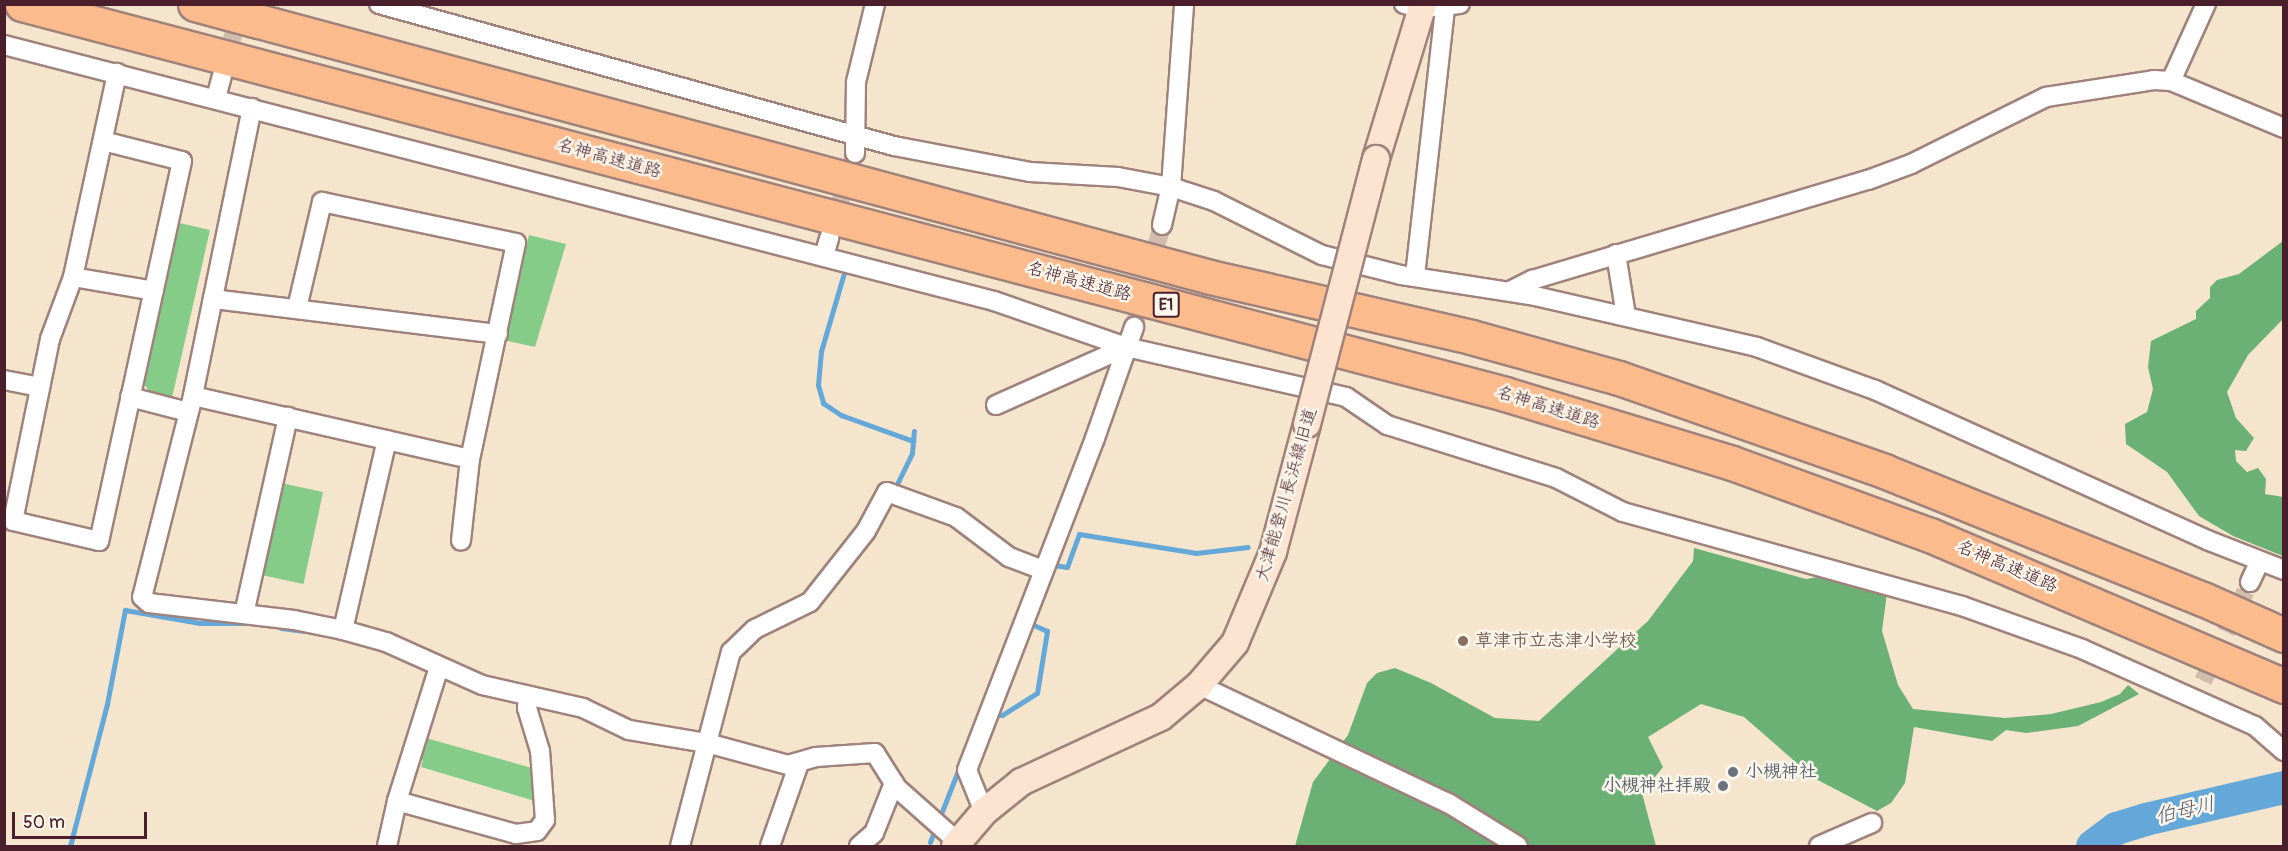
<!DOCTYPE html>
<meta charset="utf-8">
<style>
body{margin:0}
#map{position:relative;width:2288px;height:851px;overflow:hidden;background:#f4e5cc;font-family:Pangolin,"Klee One",sans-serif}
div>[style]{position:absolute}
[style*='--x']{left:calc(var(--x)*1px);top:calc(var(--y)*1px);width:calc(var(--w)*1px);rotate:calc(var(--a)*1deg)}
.green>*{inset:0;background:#84cc88;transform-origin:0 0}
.forest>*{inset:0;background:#6bb074}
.stream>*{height:5px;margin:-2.5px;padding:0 2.5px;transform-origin:2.5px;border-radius:2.5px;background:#64a8d9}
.river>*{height:33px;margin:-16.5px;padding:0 16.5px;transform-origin:16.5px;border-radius:16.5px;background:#64a8d9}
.street-tunnel>*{height:18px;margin-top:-9px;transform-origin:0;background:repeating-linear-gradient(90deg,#d2bdac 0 18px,transparent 0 27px)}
.roads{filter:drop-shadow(2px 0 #9f827c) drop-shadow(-2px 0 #9f827c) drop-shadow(0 2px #9f827c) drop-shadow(0 -2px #9f827c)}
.street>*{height:18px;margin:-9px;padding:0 9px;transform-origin:9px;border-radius:9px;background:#fff}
.secondary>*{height:26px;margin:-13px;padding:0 13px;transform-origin:13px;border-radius:13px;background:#fde4d1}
.highway>*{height:33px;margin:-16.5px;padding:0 16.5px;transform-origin:16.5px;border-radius:16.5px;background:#fbbb8c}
.bridges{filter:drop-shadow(2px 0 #9f827c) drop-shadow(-2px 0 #9f827c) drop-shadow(0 2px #9f827c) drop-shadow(0 -2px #9f827c)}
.secondary-bridge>*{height:26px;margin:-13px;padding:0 13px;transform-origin:13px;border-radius:13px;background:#fde4d1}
.dots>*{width:16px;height:16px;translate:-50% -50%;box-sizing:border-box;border:3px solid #fbf7ec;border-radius:50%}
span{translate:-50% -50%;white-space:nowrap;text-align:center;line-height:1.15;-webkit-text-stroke:5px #fbf7ec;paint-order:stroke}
.shield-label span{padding:2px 4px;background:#fbf7ec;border:2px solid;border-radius:4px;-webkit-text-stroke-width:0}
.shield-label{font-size:16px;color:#4a1f2b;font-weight:700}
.street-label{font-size:18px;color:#4a1f2b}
.education-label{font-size:18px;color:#785e54;font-weight:700}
.left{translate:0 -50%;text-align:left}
.worship-label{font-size:18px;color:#5b616d;font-weight:700}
.right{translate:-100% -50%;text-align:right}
.water-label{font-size:20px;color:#545671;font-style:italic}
.frame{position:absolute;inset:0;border:6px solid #4a1f2b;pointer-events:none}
.scale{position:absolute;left:12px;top:812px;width:135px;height:27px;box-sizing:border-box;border:3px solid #4a1f2b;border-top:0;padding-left:8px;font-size:18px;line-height:21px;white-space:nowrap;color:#4a1f2b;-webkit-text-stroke:4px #fbf7ec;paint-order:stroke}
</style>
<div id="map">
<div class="green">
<div style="clip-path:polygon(175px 222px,210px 230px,172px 398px,150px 393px,143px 382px)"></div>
<div style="clip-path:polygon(529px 235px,566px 244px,535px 347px,503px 340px)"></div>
<div style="left:281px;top:483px;width:43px;height:94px;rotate:12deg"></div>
<div style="clip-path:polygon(426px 738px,532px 768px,535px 801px,421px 767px,423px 760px,419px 758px)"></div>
</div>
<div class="forest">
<div style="clip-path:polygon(2283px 241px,2283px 319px,2248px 355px,2227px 392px,2236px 418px,2254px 438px,2246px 451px,2235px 450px,2236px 461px,2247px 472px,2258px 468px,2266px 479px,2265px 494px,2283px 497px,2283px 556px,2233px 536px,2199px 516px,2167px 472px,2126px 444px,2125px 424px,2147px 412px,2153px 389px,2148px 367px,2151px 341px,2196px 319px,2196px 311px,2210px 298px,2210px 287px,2217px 280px,2239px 274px)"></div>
<div style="clip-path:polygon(1694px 548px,1806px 579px,1824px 576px,1887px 593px,1882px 631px,1898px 685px,1913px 709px,2005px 718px,2051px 714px,2101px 702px,2120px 694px,2128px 685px,2139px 694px,2078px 726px,2026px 733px,2006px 730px,1992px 741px,1914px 727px,1905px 783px,1891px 803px,1877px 811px,1814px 778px,1744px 717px,1701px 704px,1648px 737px,1663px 767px,1642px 793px,1656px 846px,1295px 846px,1313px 782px,1348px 735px,1367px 683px,1377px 673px,1395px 668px,1431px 683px,1495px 718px,1539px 721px,1648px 621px,1693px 561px)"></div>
</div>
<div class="stream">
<div style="--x:844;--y:273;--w:81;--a:106.4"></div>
<div style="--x:821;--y:351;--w:34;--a:95"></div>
<div style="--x:818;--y:385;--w:19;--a:74"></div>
<div style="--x:823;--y:403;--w:22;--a:34"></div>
<div style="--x:841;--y:415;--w:77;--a:19.9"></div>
<div style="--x:898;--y:482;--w:32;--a:-64"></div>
<div style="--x:912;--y:453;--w:22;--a:-85"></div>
<div style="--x:1052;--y:569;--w:4;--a:-63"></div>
<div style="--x:1054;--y:565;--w:13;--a:9"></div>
<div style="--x:1067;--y:567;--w:35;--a:-70"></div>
<div style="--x:1079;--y:534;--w:119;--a:9.2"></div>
<div style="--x:1196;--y:553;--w:52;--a:-6.6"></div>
<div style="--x:281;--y:628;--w:24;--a:7"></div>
<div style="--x:991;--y:714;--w:11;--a:5"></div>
<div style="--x:1002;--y:715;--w:41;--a:-32.2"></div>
<div style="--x:1037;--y:693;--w:63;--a:-80.8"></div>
<div style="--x:1047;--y:631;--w:17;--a:-156"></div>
<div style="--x:1031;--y:624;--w:5;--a:-68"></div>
<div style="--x:930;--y:842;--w:85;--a:-68.6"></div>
<div style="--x:70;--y:846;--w:147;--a:-75.4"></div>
<div style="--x:107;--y:704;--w:96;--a:-79.2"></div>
<div style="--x:125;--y:610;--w:76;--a:9.8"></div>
<div style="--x:200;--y:623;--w:42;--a:0"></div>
</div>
<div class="river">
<div style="--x:2092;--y:846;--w:30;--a:-37"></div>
<div style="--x:2116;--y:828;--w:30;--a:-17"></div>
<div style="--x:2145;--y:819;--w:143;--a:-13"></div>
</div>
<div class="street-tunnel">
<div style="--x:225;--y:66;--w:59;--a:-75.3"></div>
<div style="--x:833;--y:226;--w:76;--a:-73.2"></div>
<div style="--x:1134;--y:327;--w:106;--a:-74.6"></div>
<div style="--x:2203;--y:681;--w:110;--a:-64.6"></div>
</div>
<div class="roads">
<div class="street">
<div style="--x:379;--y:4;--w:534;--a:15.42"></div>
<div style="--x:894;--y:146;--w:138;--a:10.8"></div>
<div style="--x:1030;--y:172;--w:88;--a:3.3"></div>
<div style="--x:1118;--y:177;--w:54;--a:10.7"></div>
<div style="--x:1171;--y:187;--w:45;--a:18"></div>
<div style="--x:1214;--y:201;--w:121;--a:26.6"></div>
<div style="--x:1322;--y:255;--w:81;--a:14.2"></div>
<div style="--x:1401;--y:275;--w:136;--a:8.9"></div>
<div style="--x:1535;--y:296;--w:228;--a:12.9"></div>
<div style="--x:1757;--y:347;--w:126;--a:20"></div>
<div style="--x:1875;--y:390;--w:364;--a:24.3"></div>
<div style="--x:2207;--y:540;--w:83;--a:21.3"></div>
<div style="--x:1404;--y:4;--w:18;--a:13"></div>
<div style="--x:1422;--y:8;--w:38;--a:-6"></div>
<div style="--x:4;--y:45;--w:1023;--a:14.5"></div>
<div style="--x:994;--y:301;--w:140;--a:19.2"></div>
<div style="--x:1126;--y:347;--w:226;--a:12.8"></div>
<div style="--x:1346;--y:397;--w:50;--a:34.3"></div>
<div style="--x:1387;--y:425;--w:177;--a:17.4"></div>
<div style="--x:1556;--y:478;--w:75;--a:26.9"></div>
<div style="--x:1623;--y:512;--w:352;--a:15.5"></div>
<div style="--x:1962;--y:606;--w:127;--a:19.7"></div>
<div style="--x:2082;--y:649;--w:189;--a:24"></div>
<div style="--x:2255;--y:726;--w:38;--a:41"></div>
<div style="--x:2171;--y:81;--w:85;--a:-65.6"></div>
<div style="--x:216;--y:98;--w:23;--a:-75"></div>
<div style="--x:252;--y:108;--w:294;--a:101.6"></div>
<div style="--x:193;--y:396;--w:207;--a:104.2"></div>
<div style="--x:142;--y:597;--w:9;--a:41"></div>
<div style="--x:149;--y:603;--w:146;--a:6.7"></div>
<div style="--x:294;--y:620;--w:50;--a:11.5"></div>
<div style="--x:343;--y:630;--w:45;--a:15.6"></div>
<div style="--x:386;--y:642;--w:105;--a:24.1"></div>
<div style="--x:482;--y:685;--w:104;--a:12.8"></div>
<div style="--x:583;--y:708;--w:51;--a:25.6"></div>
<div style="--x:629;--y:730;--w:79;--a:9.5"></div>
<div style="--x:707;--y:743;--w:84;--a:15.2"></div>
<div style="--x:788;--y:765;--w:29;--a:-16"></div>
<div style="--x:816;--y:757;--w:59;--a:-3.9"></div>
<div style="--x:875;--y:753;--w:41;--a:57.8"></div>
<div style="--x:897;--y:788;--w:81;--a:41.5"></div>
<div style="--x:103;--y:141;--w:81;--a:14.2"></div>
<div style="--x:182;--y:161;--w:389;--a:102.3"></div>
<div style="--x:99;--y:541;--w:88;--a:-166.9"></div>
<div style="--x:13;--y:521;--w:186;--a:-78.5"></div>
<div style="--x:50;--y:339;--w:66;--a:-69.6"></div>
<div style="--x:73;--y:277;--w:209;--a:-77.8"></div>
<div style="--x:855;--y:153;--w:71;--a:-89.2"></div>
<div style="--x:856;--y:82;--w:80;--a:-76.3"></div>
<div style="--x:1162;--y:225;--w:39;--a:-77"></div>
<div style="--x:1171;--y:187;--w:183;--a:-85.9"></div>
<div style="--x:1616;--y:254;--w:63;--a:80.8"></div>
<div style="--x:824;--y:256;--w:19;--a:-74"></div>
<div style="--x:1415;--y:276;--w:271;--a:-83.6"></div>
<div style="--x:73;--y:277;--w:82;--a:9.8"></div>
<div style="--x:1510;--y:291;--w:25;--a:-27"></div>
<div style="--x:1532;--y:280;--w:351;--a:-16.6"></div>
<div style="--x:1868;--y:180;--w:46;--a:-20.4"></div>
<div style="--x:1911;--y:164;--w:151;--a:-26.4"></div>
<div style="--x:2046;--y:97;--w:109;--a:-8.9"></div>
<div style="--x:2154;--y:80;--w:17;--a:3"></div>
<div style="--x:2171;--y:81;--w:122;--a:22.6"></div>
<div style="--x:213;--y:299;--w:287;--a:7"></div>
<div style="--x:297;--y:308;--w:109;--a:-76.7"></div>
<div style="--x:322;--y:202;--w:198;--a:11.9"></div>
<div style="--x:516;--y:243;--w:221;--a:102"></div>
<div style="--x:470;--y:459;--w:82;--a:96.3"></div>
<div style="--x:4;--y:380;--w:37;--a:11"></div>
<div style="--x:193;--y:396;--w:284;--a:12.8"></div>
<div style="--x:130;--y:397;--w:60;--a:14.5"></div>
<div style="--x:996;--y:405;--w:142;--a:-24"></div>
<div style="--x:2250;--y:582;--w:21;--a:-65"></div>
<div style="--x:244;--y:614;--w:202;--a:-77.4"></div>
<div style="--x:343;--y:630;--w:195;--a:-77"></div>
<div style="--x:1199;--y:685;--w:276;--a:25.4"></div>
<div style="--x:1448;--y:803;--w:82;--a:31.6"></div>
<div style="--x:397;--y:801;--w:123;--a:15.5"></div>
<div style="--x:516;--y:834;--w:21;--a:-8"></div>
<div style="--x:537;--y:831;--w:14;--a:-54"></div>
<div style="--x:545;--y:820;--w:69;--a:-94.1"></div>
<div style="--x:540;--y:751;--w:45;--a:-106.8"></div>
<div style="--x:527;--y:708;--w:11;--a:-85"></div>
<div style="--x:984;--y:812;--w:45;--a:-112"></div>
<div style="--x:967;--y:770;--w:356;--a:-68.9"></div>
<div style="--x:1095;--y:438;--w:118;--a:-70.6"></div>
<div style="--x:387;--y:846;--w:46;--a:-77.5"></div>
<div style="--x:397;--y:801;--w:140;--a:-72.6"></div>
<div style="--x:680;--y:846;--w:201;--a:-75.3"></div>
<div style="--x:731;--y:652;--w:33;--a:-44"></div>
<div style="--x:755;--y:629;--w:61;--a:-26.1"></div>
<div style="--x:810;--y:602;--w:90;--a:-51.7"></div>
<div style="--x:866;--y:531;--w:44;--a:-61.7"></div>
<div style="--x:887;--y:492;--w:73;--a:19.9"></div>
<div style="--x:956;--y:517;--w:66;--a:37"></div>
<div style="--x:1009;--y:557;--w:36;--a:21"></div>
<div style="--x:770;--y:846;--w:88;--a:-70.7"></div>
<div style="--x:859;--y:846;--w:20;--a:-41"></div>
<div style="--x:874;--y:833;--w:54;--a:-68.2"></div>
<div style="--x:1819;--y:846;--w:58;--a:-23.5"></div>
</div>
<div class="secondary">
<div style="--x:1376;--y:159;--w:162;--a:-73.1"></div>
<div style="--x:955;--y:846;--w:45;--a:-49.5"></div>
<div style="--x:984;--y:812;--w:48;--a:-39"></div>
<div style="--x:1021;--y:782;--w:154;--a:-24.9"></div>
<div style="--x:1161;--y:717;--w:50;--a:-40.1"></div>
<div style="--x:1199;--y:685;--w:55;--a:-49.4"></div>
<div style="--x:1235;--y:643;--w:99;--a:-67.3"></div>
<div style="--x:1273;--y:552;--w:132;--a:-75.1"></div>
</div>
<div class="highway">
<div style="--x:22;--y:4;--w:1533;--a:14.73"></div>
<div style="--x:1505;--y:394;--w:237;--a:16.9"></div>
<div style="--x:1732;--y:463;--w:211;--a:20"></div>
<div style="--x:1930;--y:535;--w:385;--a:23.1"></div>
<div style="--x:195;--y:4;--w:1051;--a:15.05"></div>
<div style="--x:1210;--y:277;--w:268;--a:12.9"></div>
<div style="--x:1471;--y:337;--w:154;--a:15.5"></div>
<div style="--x:1619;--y:378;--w:281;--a:19.3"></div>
<div style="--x:1884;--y:471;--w:344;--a:21.9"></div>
<div style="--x:2203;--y:599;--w:89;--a:24"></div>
</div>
</div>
<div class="bridges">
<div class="secondary-bridge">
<div style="--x:1307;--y:424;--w:274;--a:-75.4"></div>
</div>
</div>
<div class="dots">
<div style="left:1463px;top:641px;background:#8d6e63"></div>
<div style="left:1733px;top:772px;background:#6b7280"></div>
<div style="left:1723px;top:786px;background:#6b7280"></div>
</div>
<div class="shield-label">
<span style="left:1166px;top:305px">E1</span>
</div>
<div class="street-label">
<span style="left:609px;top:159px;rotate:15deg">名神高速道路</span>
<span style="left:1079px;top:282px;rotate:15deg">名神高速道路</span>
<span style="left:1548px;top:408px;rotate:17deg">名神高速道路</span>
<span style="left:1287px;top:495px;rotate:-74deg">大津能登川長浜線旧道</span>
<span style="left:2007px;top:567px;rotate:23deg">名神高速道路</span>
</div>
<div class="education-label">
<span class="left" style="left:1475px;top:641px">草津市立志津小学校</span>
</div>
<div class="worship-label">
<span class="left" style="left:1745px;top:772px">小槻神社</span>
<span class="right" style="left:1711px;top:786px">小槻神社拝殿</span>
</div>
<div class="water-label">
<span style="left:2185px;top:810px;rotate:-13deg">伯母川</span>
</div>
<div class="frame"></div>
<div class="scale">50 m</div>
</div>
